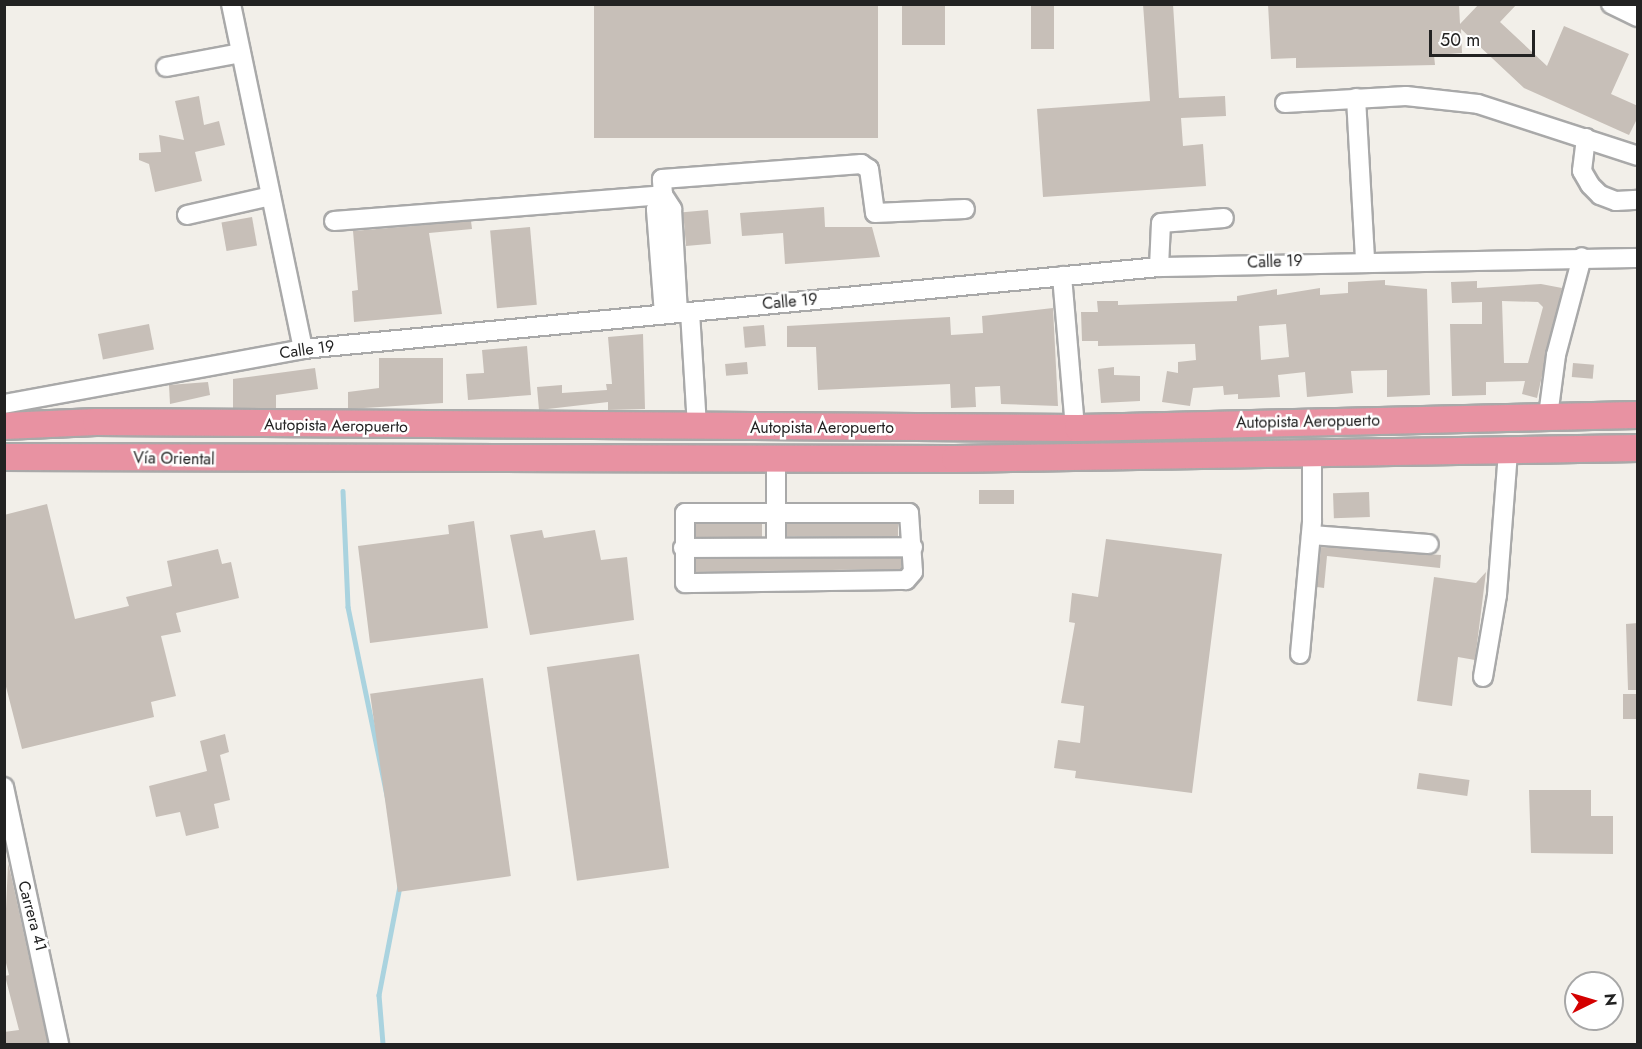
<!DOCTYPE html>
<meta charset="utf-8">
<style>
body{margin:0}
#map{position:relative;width:1642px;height:1049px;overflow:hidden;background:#f2efe9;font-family:Jost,sans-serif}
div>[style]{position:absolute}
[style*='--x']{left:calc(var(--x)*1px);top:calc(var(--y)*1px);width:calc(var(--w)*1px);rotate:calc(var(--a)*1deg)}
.stream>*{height:4.5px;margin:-2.25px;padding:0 2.25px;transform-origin:2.25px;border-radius:2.25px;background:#aad3df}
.building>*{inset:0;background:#c7bfb8;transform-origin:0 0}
.roads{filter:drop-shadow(2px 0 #a9a9a9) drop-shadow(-2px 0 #a9a9a9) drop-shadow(0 2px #a9a9a9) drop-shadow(0 -2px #a9a9a9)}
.minor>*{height:18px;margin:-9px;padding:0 9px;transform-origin:9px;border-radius:9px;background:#fff}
.highway>*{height:26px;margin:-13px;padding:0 13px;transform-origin:13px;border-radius:13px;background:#e892a2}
span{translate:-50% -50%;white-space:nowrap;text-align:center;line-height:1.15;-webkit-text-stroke:5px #fff;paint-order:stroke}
.street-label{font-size:16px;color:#222}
.frame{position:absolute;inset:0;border:6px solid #222;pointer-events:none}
.north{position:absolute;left:1564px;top:971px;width:60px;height:60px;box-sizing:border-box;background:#fff;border:2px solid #a7a7a7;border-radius:50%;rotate:85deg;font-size:16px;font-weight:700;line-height:24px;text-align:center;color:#222}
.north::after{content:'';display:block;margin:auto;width:21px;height:27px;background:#d40000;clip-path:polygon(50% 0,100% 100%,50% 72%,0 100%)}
.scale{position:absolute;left:1429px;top:30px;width:106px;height:27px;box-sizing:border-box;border:3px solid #222;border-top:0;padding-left:8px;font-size:18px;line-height:21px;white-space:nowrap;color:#222;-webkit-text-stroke:4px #fff;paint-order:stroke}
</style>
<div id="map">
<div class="stream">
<div style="--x:343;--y:491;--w:116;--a:87.5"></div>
<div style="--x:348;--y:607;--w:257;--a:78.3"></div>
<div style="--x:400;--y:859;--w:22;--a:87"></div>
<div style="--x:401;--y:881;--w:116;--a:100.9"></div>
<div style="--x:379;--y:995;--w:49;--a:85.3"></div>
</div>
<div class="building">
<div style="left:594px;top:4px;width:284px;height:134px"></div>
<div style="left:902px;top:4px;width:43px;height:41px"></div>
<div style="left:1031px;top:4px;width:23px;height:45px"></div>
<div style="clip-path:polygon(1143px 4px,1173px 4px,1179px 98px,1225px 96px,1226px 116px,1181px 118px,1183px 146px,1203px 144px,1206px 186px,1043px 197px,1037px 109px,1150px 101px)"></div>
<div style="clip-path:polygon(1268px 4px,1459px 4px,1460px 24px,1479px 4px,1517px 4px,1500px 22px,1547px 66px,1564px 26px,1629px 54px,1611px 94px,1638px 106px,1638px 117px,1629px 135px,1524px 88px,1461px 29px,1462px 53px,1434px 55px,1435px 65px,1296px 68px,1296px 58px,1271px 59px)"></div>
<div style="clip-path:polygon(199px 96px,204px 125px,219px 121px,225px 145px,195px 152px,202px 181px,155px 192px,149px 164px,139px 160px,139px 153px,161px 152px,159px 135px,184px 140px,175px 101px)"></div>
<div style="clip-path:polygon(824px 207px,825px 227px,872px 227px,880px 257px,785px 264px,783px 233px,742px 236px,740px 213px)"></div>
<div style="left:708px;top:210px;width:34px;height:25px;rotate:85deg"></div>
<div style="left:252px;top:217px;width:29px;height:31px;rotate:80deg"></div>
<div style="clip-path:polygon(471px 221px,472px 229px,429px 233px,442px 314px,354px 322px,352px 291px,358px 290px,353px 231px)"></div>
<div style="left:530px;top:227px;width:78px;height:40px;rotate:85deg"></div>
<div style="clip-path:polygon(evenodd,1385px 280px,1385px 285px,1427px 289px,1430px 395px,1387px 397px,1387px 370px,1351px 371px,1353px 393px,1307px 397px,1305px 372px,1278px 375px,1280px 397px,1238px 399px,1238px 394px,1224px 395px,1223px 386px,1193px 388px,1190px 406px,1162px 402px,1167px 371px,1178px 373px,1178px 362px,1196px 360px,1195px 344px,1098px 346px,1098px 341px,1082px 341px,1081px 312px,1098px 312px,1097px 301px,1118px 301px,1118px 305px,1237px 301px,1237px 296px,1277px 289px,1277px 295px,1320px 288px,1320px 295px,1348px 293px,1348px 282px,1385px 280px,1286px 324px,1289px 357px,1261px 360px,1259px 326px,1286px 324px)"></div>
<div style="clip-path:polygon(evenodd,1477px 281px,1477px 288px,1541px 284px,1562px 288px,1537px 398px,1522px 394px,1525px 381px,1486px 382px,1486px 395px,1452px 396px,1450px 324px,1482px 324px,1482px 302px,1452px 303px,1451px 282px,1477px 281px,1502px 301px,1538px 302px,1543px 307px,1528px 363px,1504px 363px,1502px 301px)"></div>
<div style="clip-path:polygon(1053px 308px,1058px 406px,1001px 404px,1000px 386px,975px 387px,976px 407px,951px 408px,950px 384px,818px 390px,816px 347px,787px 347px,787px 326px,950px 317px,951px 335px,983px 333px,982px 316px)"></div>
<div style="left:149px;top:324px;width:26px;height:52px;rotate:79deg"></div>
<div style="left:764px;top:325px;width:21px;height:21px;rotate:85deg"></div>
<div style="clip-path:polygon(643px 334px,645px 409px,608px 410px,608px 402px,539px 410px,537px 387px,562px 385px,562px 393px,607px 390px,606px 384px,612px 384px,608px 337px)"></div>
<div style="clip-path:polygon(527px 346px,531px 395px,468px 400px,466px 374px,484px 373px,482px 350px)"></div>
<div style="clip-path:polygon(379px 358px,443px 358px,443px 403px,348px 409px,348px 392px,379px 388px)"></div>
<div style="left:747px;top:362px;width:12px;height:22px;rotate:85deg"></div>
<div style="left:1573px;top:363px;width:21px;height:14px;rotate:5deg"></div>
<div style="clip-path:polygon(1114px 367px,1114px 375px,1140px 376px,1140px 401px,1101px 403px,1098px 369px)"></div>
<div style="clip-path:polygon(315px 368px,318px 389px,276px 395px,276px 408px,233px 408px,233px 379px)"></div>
<div style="clip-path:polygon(208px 382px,210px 395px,170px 404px,169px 385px)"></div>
<div style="left:1014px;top:490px;width:14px;height:35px;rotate:90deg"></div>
<div style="left:1369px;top:492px;width:25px;height:36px;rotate:88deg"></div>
<div style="clip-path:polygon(47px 504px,75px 619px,129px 606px,126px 597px,172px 586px,167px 561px,218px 549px,222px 564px,231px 562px,239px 598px,176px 613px,181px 632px,161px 636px,176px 696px,151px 702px,154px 717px,22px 749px,4px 679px,4px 515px)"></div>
<div style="clip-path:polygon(474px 521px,488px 628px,370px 643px,358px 546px,449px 534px,448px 525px)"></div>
<div style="left:696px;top:524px;width:66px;height:13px"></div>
<div style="left:787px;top:524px;width:111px;height:12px"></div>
<div style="clip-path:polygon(542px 530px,544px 538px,595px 530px,601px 560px,627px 557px,634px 620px,530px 635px,510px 535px)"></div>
<div style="clip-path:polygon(1106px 539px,1222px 554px,1192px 793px,1075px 778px,1076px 771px,1054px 768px,1058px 740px,1080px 743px,1084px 706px,1061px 703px,1075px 623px,1069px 622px,1072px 593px,1098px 597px)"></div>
<div style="clip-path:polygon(1321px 547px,1441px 555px,1440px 568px,1327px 556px,1324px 588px,1317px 587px)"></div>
<div style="clip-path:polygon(901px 558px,901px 569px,696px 572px,696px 559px)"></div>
<div style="clip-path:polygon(1486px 572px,1475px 660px,1458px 657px,1452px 706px,1417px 701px,1434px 577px,1476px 583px)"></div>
<div style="clip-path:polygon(1638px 623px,1638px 690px,1628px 690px,1626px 624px)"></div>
<div style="left:639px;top:654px;width:216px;height:93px;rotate:82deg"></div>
<div style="left:483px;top:678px;width:200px;height:114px;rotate:82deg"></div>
<div style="left:1623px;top:694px;width:15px;height:25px"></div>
<div style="clip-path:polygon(225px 734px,229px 752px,220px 755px,230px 800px,214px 804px,219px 828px,186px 836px,180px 812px,156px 817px,149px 786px,207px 771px,200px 741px)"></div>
<div style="left:1419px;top:773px;width:51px;height:16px;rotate:8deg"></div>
<div style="clip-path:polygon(1529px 790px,1591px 790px,1591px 816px,1613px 816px,1613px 854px,1531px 853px)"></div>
<div style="clip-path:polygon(8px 863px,12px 879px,48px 1044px,4px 1044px,4px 1032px,19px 1030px,5px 976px,9px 975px,4px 955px)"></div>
</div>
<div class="roads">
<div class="minor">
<div style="--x:231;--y:4;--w:352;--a:78.2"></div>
<div style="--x:1611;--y:4;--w:30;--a:26"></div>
<div style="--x:166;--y:67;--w:76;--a:-10.6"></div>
<div style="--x:1356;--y:98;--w:162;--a:86.8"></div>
<div style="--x:1285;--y:103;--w:121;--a:-3.3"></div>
<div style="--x:1406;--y:96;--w:72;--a:6.3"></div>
<div style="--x:1478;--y:104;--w:168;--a:18"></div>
<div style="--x:1586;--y:138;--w:33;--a:97"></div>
<div style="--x:1582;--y:171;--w:16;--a:60"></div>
<div style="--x:1590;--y:185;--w:14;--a:45"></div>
<div style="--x:1600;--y:195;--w:17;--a:21"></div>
<div style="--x:1616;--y:201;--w:22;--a:-3"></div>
<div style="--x:187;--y:215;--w:86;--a:-12.7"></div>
<div style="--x:334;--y:221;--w:330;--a:-4.5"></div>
<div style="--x:663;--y:195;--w:16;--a:-94"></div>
<div style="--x:662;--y:179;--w:200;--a:-4.3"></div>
<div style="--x:861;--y:164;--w:9;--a:32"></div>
<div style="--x:869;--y:169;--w:44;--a:82.2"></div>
<div style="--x:875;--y:213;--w:90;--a:-2.5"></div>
<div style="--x:1159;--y:267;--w:44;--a:-87.4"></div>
<div style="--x:1161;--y:223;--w:63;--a:-4.5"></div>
<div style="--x:1062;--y:276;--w:153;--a:85.1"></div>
<div style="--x:690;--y:312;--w:116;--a:86.5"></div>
<div style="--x:664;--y:314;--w:105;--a:-94.4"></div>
<div style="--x:656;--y:209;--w:16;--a:-63"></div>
<div style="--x:663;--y:195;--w:17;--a:57"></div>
<div style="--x:672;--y:209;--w:104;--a:86.7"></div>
<div style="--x:4;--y:404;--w:304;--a:-10.4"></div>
<div style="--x:303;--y:349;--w:860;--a:-5.47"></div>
<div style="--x:1159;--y:267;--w:479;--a:-1.1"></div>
<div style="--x:1548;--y:416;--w:62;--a:-82.5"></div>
<div style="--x:1556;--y:355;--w:101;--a:-75.1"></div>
<div style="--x:685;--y:513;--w:224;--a:0"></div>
<div style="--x:909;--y:513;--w:59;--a:86.1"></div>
<div style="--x:913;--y:572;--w:11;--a:131"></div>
<div style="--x:906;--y:580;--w:221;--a:179.2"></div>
<div style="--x:685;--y:583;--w:70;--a:-90"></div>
<div style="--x:1311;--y:535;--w:118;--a:4.4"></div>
<div style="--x:776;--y:547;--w:87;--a:-90"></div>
<div style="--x:683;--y:548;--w:230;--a:-0.2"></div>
<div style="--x:1300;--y:654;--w:134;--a:-84.8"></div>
<div style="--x:1312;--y:521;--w:67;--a:-90"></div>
<div style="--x:1483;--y:677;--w:83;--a:-80.3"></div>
<div style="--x:1497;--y:595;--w:144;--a:-85.6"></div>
<div style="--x:4;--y:787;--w:263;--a:77.9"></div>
</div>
<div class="highway">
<div style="--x:4;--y:426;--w:92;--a:-2.5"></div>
<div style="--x:96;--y:422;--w:982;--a:0.35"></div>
<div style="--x:1078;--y:428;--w:560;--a:-1.33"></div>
<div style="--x:4;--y:457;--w:951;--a:0.12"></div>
<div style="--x:955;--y:459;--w:683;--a:-0.92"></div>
</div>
</div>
<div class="street-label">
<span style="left:1275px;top:262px;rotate:-2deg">Calle 19</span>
<span style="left:790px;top:302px;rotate:-5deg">Calle 19</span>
<span style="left:307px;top:350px;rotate:-8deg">Calle 19</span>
<span style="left:1308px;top:422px;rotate:-1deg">Autopista Aeropuerto</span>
<span style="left:336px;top:426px;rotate:1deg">Autopista Aeropuerto</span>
<span style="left:822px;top:428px">Autopista Aeropuerto</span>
<span style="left:174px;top:459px;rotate:1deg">Vía Oriental</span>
<span style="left:32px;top:916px;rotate:75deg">Carrera 41</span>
</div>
<div class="frame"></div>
<div class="north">N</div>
<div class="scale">50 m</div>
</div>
